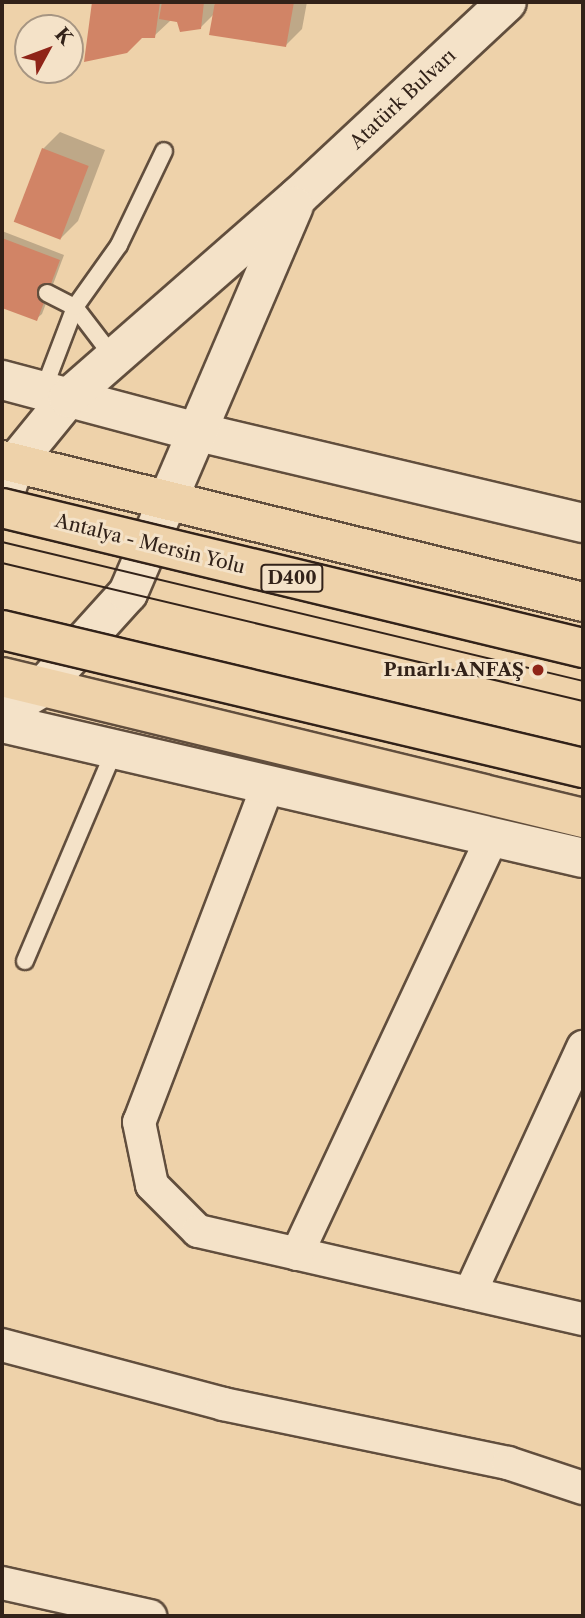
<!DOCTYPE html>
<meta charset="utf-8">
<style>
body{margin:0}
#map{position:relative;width:585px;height:1618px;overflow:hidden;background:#eed2aa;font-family:"Libre Caslon Text",serif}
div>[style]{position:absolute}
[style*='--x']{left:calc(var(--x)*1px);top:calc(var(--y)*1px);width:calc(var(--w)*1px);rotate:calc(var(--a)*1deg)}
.shadow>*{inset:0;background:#0003}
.building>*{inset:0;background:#d18466;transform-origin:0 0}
.roads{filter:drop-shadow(2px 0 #614e3d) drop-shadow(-2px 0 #614e3d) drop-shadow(0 2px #614e3d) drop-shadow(0 -2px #614e3d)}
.service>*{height:16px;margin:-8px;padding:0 8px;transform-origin:8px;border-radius:8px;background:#f4e2c8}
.minor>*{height:32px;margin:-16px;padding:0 16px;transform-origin:16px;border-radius:16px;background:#f4e2c8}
.tertiary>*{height:38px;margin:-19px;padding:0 19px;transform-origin:19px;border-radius:19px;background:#f4e2c8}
.trunk>*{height:38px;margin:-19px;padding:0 19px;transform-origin:19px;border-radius:19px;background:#eed2aa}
.tram>*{height:2px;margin:-1px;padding:0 1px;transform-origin:1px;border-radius:1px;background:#322219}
.bridges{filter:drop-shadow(2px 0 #322219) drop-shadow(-2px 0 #322219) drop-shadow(0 2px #322219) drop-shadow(0 -2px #322219)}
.trunk-bridge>*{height:38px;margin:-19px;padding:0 19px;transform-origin:19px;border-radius:19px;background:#eed2aa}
.dots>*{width:19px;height:19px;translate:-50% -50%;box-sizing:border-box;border:4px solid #f4e2c8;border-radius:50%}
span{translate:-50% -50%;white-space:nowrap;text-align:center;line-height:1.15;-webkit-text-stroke:6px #f4e2c8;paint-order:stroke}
.shield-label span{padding:2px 5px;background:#f4e2c8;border:2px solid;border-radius:5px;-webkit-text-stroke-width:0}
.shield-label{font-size:18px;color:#322219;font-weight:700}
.street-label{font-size:19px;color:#322219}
.poi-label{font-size:19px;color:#322219;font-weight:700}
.right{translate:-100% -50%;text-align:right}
.frame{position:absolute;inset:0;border:4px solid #322219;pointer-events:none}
.north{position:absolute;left:14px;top:14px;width:70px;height:70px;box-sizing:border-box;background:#f4e2c8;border:2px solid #a69582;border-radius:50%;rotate:49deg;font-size:19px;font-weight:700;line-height:28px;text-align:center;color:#322219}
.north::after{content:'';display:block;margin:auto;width:24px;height:32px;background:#8f2418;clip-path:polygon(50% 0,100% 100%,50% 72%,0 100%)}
</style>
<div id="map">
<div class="shadow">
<div style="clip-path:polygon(94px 2px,213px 2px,216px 6px,216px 2px,307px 2px,302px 29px,285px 46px,215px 13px,200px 28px,171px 20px,154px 36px,141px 37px,86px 60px)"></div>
<div style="clip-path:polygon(60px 132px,105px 150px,78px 221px,61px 238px,43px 149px)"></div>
<div style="clip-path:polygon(2px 231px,64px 255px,42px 314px,36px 319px,2px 306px)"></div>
</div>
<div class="building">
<div style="clip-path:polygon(92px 2px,160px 2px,155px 38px,142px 38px,127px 53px,84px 62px)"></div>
<div style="clip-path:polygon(162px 2px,204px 2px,201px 29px,180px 32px,177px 22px,159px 19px)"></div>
<div style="clip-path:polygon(215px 2px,294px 2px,286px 47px,209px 35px)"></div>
<div style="left:42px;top:148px;width:50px;height:79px;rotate:21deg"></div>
<div style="clip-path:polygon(2px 238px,60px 260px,37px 321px,2px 308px)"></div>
</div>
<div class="roads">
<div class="service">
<div style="--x:47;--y:293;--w:31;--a:27"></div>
<div style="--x:75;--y:307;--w:64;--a:52.6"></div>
<div style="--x:43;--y:391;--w:90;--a:-69.1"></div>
<div style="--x:75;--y:307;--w:76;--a:-54.6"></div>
<div style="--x:119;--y:245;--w:104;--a:-64.4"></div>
<div style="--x:25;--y:961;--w:230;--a:-67"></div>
</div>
<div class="minor">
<div style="--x:268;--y:785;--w:361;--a:110.9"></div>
<div style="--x:139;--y:1122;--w:64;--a:78.3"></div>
<div style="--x:152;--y:1185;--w:65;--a:45"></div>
<div style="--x:198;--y:1231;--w:395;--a:12.9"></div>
<div style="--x:297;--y:1254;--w:460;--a:-64.9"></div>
<div style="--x:470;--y:1293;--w:271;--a:-65.3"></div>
<div style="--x:2;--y:1345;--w:229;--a:14.9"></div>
<div style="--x:223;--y:1404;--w:291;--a:11.7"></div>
<div style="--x:508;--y:1463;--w:79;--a:18.4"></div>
<div style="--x:2;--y:1583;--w:152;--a:12.6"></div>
</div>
<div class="tertiary">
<div style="--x:2;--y:380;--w:203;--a:14.9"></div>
<div style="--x:198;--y:432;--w:396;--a:13.3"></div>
<div style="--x:2;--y:502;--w:41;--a:-71.6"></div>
<div style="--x:15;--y:463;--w:84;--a:-50.8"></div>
<div style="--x:68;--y:398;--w:307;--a:-41.2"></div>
<div style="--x:299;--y:196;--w:284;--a:-43"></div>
<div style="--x:2;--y:712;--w:48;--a:-31.4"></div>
<div style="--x:43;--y:687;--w:127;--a:-47.9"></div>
<div style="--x:128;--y:593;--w:421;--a:-66.8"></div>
<div style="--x:2;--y:723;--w:596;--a:13.08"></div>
</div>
<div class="trunk">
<div style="--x:2;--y:460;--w:598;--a:13.73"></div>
<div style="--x:2;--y:677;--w:598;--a:13.64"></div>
</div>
</div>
<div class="tram">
<div style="--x:2;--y:542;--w:597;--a:13.45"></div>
<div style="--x:2;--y:563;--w:597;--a:13.36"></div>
</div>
<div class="bridges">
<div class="trunk-bridge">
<div style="--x:2;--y:508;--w:598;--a:13.55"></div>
<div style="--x:2;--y:630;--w:597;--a:13.36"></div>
</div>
</div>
<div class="dots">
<div style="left:538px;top:670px;background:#8f2418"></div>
</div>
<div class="shield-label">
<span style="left:292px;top:578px">D400</span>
</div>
<div class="street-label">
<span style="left:403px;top:99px;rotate:-43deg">Atatürk Bulvarı</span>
<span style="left:150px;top:544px;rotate:14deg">Antalya - Mersin Yolu</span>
</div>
<div class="poi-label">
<span class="right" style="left:524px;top:670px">Pınarlı ANFAŞ</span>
</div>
<div class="frame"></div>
<div class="north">K</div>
</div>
